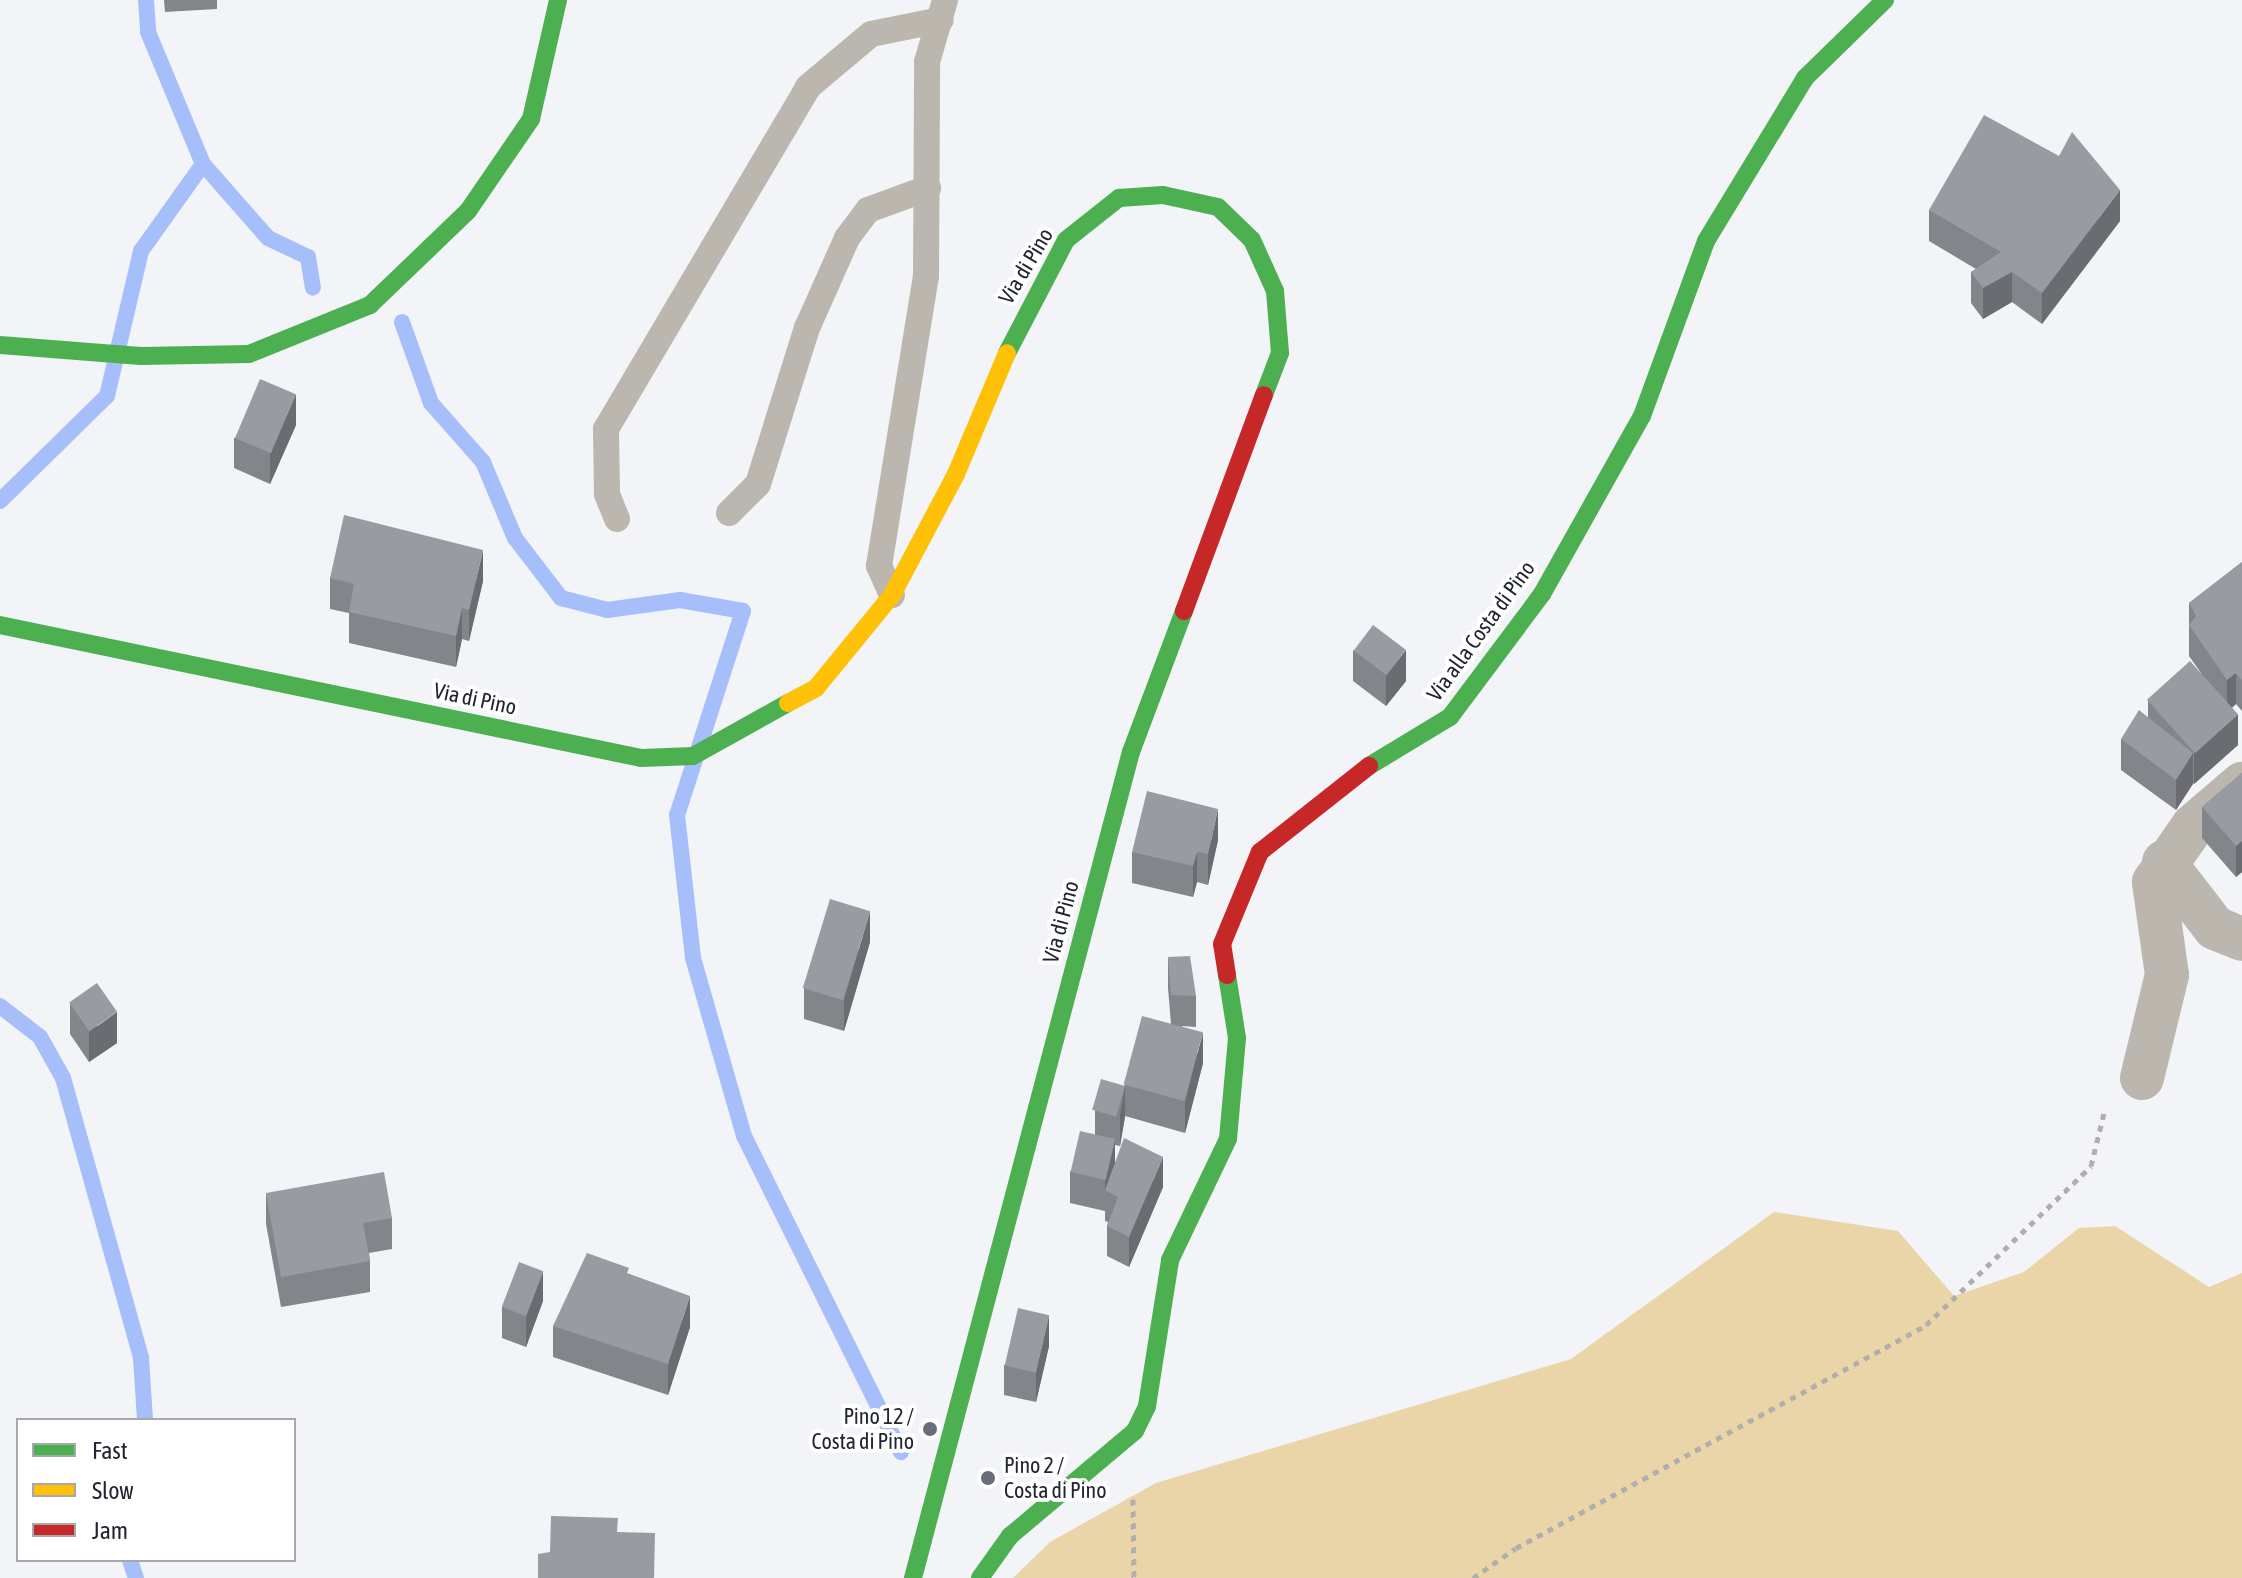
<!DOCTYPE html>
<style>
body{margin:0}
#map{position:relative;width:2242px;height:1578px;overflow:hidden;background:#f2f4f8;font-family:"Asap Condensed",sans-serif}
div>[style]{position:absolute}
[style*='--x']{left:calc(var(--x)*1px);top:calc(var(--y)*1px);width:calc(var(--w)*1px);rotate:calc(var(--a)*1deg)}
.green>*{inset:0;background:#ead5a9}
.stream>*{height:16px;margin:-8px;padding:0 8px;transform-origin:8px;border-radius:8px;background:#a6befa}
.path>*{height:5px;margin-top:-2.5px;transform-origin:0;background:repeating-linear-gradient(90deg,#b1afac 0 6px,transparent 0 12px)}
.lane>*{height:26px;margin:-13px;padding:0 13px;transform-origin:13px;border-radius:13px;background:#bbb7ae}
.street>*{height:44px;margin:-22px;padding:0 22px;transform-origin:22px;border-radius:22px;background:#bbb7ae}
.fast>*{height:18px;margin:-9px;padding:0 9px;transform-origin:9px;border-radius:9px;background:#4caf50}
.slow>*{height:18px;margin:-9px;padding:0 9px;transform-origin:9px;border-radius:9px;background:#ffc107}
.jam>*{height:18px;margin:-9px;padding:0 9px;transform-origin:9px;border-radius:9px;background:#c62828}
.wall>*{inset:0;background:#83858b}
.shaded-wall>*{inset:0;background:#6a6c71}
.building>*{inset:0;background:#989ba2;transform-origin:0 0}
.dots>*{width:22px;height:22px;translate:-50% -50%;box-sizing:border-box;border:4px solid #fff;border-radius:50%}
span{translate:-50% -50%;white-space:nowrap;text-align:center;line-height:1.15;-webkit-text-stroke:8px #fff;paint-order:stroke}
.street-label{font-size:22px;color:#202531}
.poi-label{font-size:22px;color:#202531}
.right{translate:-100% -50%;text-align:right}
.left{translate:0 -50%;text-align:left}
.legend{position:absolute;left:16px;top:1418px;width:280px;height:144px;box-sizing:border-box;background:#fff;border:2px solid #a6a8ad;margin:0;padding:10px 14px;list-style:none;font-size:24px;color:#202531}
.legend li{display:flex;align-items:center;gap:16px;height:40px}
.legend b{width:40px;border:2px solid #a6a8ad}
</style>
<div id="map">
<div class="green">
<div style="clip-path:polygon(1774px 1212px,1898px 1231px,1954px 1296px,2024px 1272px,2079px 1228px,2115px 1226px,2209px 1287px,2242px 1273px,2242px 1578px,1013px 1578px,1050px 1542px,1156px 1483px,1571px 1359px)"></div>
</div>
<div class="stream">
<div style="--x:146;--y:0;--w:32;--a:86"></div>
<div style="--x:148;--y:32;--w:143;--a:67.4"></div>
<div style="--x:203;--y:164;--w:98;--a:48.7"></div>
<div style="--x:268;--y:238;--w:44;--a:25.4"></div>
<div style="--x:308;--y:257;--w:31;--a:81"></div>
<div style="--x:402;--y:322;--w:86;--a:70.3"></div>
<div style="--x:431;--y:403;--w:79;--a:48.6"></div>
<div style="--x:483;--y:462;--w:82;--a:67.2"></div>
<div style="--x:515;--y:538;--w:76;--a:52.5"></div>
<div style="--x:561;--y:598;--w:48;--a:14.6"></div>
<div style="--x:607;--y:610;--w:74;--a:-7.8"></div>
<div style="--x:680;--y:600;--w:64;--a:9.9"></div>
<div style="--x:743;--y:611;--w:214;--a:107.9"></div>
<div style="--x:677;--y:815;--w:144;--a:83.6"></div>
<div style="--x:693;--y:958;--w:185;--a:74"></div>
<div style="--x:744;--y:1136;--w:353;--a:63.6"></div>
<div style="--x:0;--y:501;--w:150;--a:-44.5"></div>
<div style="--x:107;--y:396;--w:149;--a:-76.8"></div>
<div style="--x:141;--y:251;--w:107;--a:-54.5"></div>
<div style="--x:0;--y:1006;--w:51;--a:37.8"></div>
<div style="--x:40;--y:1037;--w:47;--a:60.7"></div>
<div style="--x:63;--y:1078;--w:291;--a:74.4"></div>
<div style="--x:141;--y:1358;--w:62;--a:86.3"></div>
<div style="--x:130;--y:1560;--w:19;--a:72"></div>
</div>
<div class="path">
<div style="--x:1133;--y:1499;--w:79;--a:89.3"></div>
<div style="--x:1473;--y:1578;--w:52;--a:-34.9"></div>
<div style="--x:1516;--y:1548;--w:467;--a:-28.5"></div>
<div style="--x:1926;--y:1325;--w:229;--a:-43.9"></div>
<div style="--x:2091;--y:1166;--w:55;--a:-76.2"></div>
</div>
<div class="lane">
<div style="--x:729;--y:513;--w:41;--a:-45"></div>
<div style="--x:758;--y:484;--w:164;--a:-72.6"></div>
<div style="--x:807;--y:328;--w:98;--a:-66"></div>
<div style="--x:847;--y:238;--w:35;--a:-53"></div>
<div style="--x:868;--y:210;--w:64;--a:-20.1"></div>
<div style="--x:617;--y:519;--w:27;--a:-112"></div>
<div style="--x:607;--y:494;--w:65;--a:-90.9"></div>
<div style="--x:606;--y:429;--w:397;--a:-59.4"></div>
<div style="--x:808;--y:87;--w:82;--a:-40.1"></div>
<div style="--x:871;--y:34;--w:71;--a:-11.3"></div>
<div style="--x:892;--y:595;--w:32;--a:-114"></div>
<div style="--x:879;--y:566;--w:293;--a:-80.8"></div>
<div style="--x:926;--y:277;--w:215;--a:-89.7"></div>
<div style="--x:927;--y:62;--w:65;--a:-73.8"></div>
</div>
<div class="street">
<div style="--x:2164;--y:862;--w:83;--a:52.3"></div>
<div style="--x:2215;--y:928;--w:29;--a:22"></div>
<div style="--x:2142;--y:1078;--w:106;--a:-76.4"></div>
<div style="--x:2167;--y:975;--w:94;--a:-98"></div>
<div style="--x:2154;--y:882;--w:68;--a:-55.1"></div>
<div style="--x:2193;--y:826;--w:65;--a:-40.6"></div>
</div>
<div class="fast">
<div style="--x:0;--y:345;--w:141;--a:4.5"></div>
<div style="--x:141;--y:356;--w:108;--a:-1.1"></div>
<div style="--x:249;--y:354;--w:131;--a:-22"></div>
<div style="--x:370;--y:305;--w:136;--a:-43.8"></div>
<div style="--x:468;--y:211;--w:112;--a:-55.6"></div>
<div style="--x:531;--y:119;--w:122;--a:-77.2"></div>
<div style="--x:1007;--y:353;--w:127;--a:-62.4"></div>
<div style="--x:1066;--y:240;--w:68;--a:-38.4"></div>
<div style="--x:1119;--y:198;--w:44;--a:-3.9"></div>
<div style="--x:1163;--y:195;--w:56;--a:12.3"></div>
<div style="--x:1218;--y:207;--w:47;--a:44.1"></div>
<div style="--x:1252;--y:240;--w:56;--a:65.7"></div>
<div style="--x:1275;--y:291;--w:62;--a:85.4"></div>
<div style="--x:1280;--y:353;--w:45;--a:110.9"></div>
<div style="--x:0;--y:625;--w:655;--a:11.72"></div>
<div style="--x:641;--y:758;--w:52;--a:-2.2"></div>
<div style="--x:693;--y:756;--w:109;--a:-29.2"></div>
<div style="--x:1369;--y:766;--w:95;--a:-31.2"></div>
<div style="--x:1450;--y:717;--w:154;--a:-53.2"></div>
<div style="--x:1542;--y:594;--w:204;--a:-60.7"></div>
<div style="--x:1642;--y:416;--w:186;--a:-69.9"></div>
<div style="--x:1706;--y:241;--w:191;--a:-58.7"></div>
<div style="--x:1805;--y:78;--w:112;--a:-44.3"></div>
<div style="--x:913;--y:1578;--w:854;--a:-75.22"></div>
<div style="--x:1131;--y:752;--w:151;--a:-69.4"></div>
<div style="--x:980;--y:1578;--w:52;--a:-54.5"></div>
<div style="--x:1010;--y:1536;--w:163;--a:-40"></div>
<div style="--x:1135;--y:1431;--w:28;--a:-64"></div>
<div style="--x:1147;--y:1406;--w:148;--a:-81"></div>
<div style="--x:1170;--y:1260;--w:134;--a:-64.4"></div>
<div style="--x:1228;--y:1139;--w:101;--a:-84.9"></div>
<div style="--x:1237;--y:1038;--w:64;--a:-99"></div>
</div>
<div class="slow">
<div style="--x:788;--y:703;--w:32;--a:-28"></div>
<div style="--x:816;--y:688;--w:120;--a:-50.7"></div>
<div style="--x:892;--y:595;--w:137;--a:-62.1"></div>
<div style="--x:956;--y:474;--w:131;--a:-67.1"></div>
</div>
<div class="jam">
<div style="--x:1184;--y:611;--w:230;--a:-69.7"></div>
<div style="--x:1227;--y:975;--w:31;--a:-99"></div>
<div style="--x:1222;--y:944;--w:100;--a:-67.6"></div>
<div style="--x:1260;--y:852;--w:139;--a:-38.3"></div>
</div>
<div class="wall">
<div style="clip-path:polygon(164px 0,217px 0,217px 9px,165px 12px)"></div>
<div style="clip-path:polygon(1929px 210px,2120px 221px,2042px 324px,2012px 302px,1983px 319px,1971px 303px,1971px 272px,1976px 269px,1929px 241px)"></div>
<div style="clip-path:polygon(296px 425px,270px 484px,234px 468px,234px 438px)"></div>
<div style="clip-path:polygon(2242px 562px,2242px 711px,2236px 704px,2232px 708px,2238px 745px,2194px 784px,2193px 783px,2176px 810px,2121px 770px,2121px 739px,2148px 717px,2148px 701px,2201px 673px,2189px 656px,2189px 603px)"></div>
<div style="clip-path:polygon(330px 578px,483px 581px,469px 641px,462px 639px,456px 667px,349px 643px,349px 613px,330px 609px)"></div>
<div style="clip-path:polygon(1353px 650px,1406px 681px,1386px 706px,1353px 681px)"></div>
<div style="clip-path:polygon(2242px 773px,2242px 872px,2236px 877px,2202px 838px,2202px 807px)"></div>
<div style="clip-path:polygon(1218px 840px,1208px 885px,1197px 882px,1193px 897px,1132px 883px,1132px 852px)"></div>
<div style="clip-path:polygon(870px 942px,844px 1031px,804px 1019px,804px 988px)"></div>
<div style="clip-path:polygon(1168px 957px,1196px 996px,1196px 1027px,1182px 1026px,1203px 1063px,1185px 1133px,1125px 1116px,1120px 1146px,1115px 1145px,1115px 1162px,1163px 1187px,1129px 1267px,1107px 1256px,1107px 1226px,1108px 1222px,1105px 1221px,1105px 1211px,1070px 1203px,1070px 1172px,1095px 1135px,1095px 1110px,1124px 1086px,1171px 1024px,1168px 988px)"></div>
<div style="clip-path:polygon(70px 1003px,117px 1043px,89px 1062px,70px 1034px)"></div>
<div style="clip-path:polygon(266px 1193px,392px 1218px,392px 1249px,369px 1253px,370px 1261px,370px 1292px,281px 1307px,266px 1224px)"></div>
<div style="clip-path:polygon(629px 1274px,690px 1327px,668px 1395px,553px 1357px,553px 1326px)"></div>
<div style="clip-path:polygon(543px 1301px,526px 1347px,502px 1338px,502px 1307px)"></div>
<div style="clip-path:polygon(1049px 1346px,1036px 1402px,1004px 1395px,1004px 1365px)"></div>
</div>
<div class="shaded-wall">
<div style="clip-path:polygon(2120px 190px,2120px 221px,2042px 324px,2042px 293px)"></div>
<div style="clip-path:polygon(2012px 272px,2012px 302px,1983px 319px,1983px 288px)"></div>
<div style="clip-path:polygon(296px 394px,296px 425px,270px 484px,270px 453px)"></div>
<div style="clip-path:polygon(483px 550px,483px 581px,469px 641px,469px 610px)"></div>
<div style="clip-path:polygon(462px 608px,462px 639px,456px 667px,456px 636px)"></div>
<div style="clip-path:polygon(1406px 650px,1406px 681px,1386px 706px,1386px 675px)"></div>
<div style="clip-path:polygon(2236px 673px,2236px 704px,2227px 711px,2227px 680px)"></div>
<div style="clip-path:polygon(2238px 714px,2238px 745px,2194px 784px,2194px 753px)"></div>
<div style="clip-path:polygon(2193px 753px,2193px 784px,2176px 810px,2176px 780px)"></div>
<div style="clip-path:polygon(1218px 809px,1218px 840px,1208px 885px,1208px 854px)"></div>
<div style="clip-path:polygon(2242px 841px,2242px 872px,2236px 877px,2236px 846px)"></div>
<div style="clip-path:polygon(1197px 852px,1197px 882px,1193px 897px,1193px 866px)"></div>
<div style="clip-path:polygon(870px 911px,870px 942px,844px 1031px,844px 1000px)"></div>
<div style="clip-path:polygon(117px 1012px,117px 1043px,89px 1062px,89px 1032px)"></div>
<div style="clip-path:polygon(1203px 1032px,1203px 1063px,1185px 1133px,1185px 1102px)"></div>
<div style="clip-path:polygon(1125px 1086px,1125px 1117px,1120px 1146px,1120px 1115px)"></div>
<div style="clip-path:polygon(1115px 1139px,1115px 1170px,1105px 1190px,1105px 1181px)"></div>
<div style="clip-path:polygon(1163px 1157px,1163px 1187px,1129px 1267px,1129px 1237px)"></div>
<div style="clip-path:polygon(543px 1271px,543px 1301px,526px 1347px,526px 1316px)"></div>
<div style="clip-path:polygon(690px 1296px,690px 1327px,668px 1395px,668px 1364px)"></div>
<div style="clip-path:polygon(1049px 1315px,1049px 1346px,1036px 1402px,1036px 1372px)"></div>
</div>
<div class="building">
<div style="clip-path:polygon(1984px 115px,2059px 156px,2072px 132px,2120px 190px,2042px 293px,2012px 272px,1983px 288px,1971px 272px,2001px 252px,1929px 210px)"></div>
<div style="left:260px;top:379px;width:39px;height:64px;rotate:23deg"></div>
<div style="clip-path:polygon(344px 515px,483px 550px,469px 610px,462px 608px,456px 636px,349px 612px,354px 584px,330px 578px)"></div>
<div style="clip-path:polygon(2242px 562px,2242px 680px,2236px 673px,2227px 680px,2189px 625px,2196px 616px,2189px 603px)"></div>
<div style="left:1373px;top:625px;width:41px;height:32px;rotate:37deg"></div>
<div style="left:2190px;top:661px;width:72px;height:58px;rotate:48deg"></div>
<div style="clip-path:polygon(2139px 710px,2193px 753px,2176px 780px,2121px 739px)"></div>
<div style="clip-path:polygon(2242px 773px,2242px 841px,2236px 846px,2202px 807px)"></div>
<div style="clip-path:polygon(1147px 791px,1218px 809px,1208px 854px,1197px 852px,1193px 866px,1132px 852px)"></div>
<div style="left:830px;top:899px;width:42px;height:93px;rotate:17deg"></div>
<div style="clip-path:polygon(1190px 956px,1196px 996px,1171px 995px,1168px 957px)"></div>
<div style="left:97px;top:983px;width:35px;height:34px;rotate:55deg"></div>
<div style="left:1142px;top:1016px;width:63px;height:71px;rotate:15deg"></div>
<div style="left:1101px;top:1079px;width:25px;height:32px;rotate:16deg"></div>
<div style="left:1080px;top:1131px;width:36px;height:42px;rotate:13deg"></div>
<div style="clip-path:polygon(1124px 1138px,1163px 1157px,1129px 1237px,1107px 1226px,1118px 1197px,1105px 1190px)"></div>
<div style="clip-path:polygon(384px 1172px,392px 1218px,363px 1223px,370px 1261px,281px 1277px,266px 1193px)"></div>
<div style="clip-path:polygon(587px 1253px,629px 1268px,627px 1273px,690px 1296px,668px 1364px,553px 1326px)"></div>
<div style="left:519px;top:1262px;width:26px;height:48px;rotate:21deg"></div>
<div style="left:1018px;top:1308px;width:32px;height:59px;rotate:13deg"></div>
<div style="clip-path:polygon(551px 1516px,618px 1518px,617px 1532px,655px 1533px,654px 1578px,538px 1578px,538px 1554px,550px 1552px)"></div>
</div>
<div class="dots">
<div style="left:930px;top:1429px;background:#6a6d77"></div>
<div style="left:988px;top:1478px;background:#6a6d77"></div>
</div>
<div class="street-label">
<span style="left:1026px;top:266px;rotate:-59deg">Via di Pino</span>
<span style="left:1481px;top:631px;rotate:-54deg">Via alla Costa di Pino</span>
<span style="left:475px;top:699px;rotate:12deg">Via di Pino</span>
<span style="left:1061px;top:922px;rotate:-75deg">Via di Pino</span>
</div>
<div class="poi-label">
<span class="right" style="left:914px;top:1429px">Pino 12 /<br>Costa di Pino</span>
<span class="left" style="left:1004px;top:1478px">Pino 2 /<br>Costa di Pino</span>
</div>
<ul class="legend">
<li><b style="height:10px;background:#4caf50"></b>Fast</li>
<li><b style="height:10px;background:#ffc107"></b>Slow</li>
<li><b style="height:10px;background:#c62828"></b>Jam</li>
</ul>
</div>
